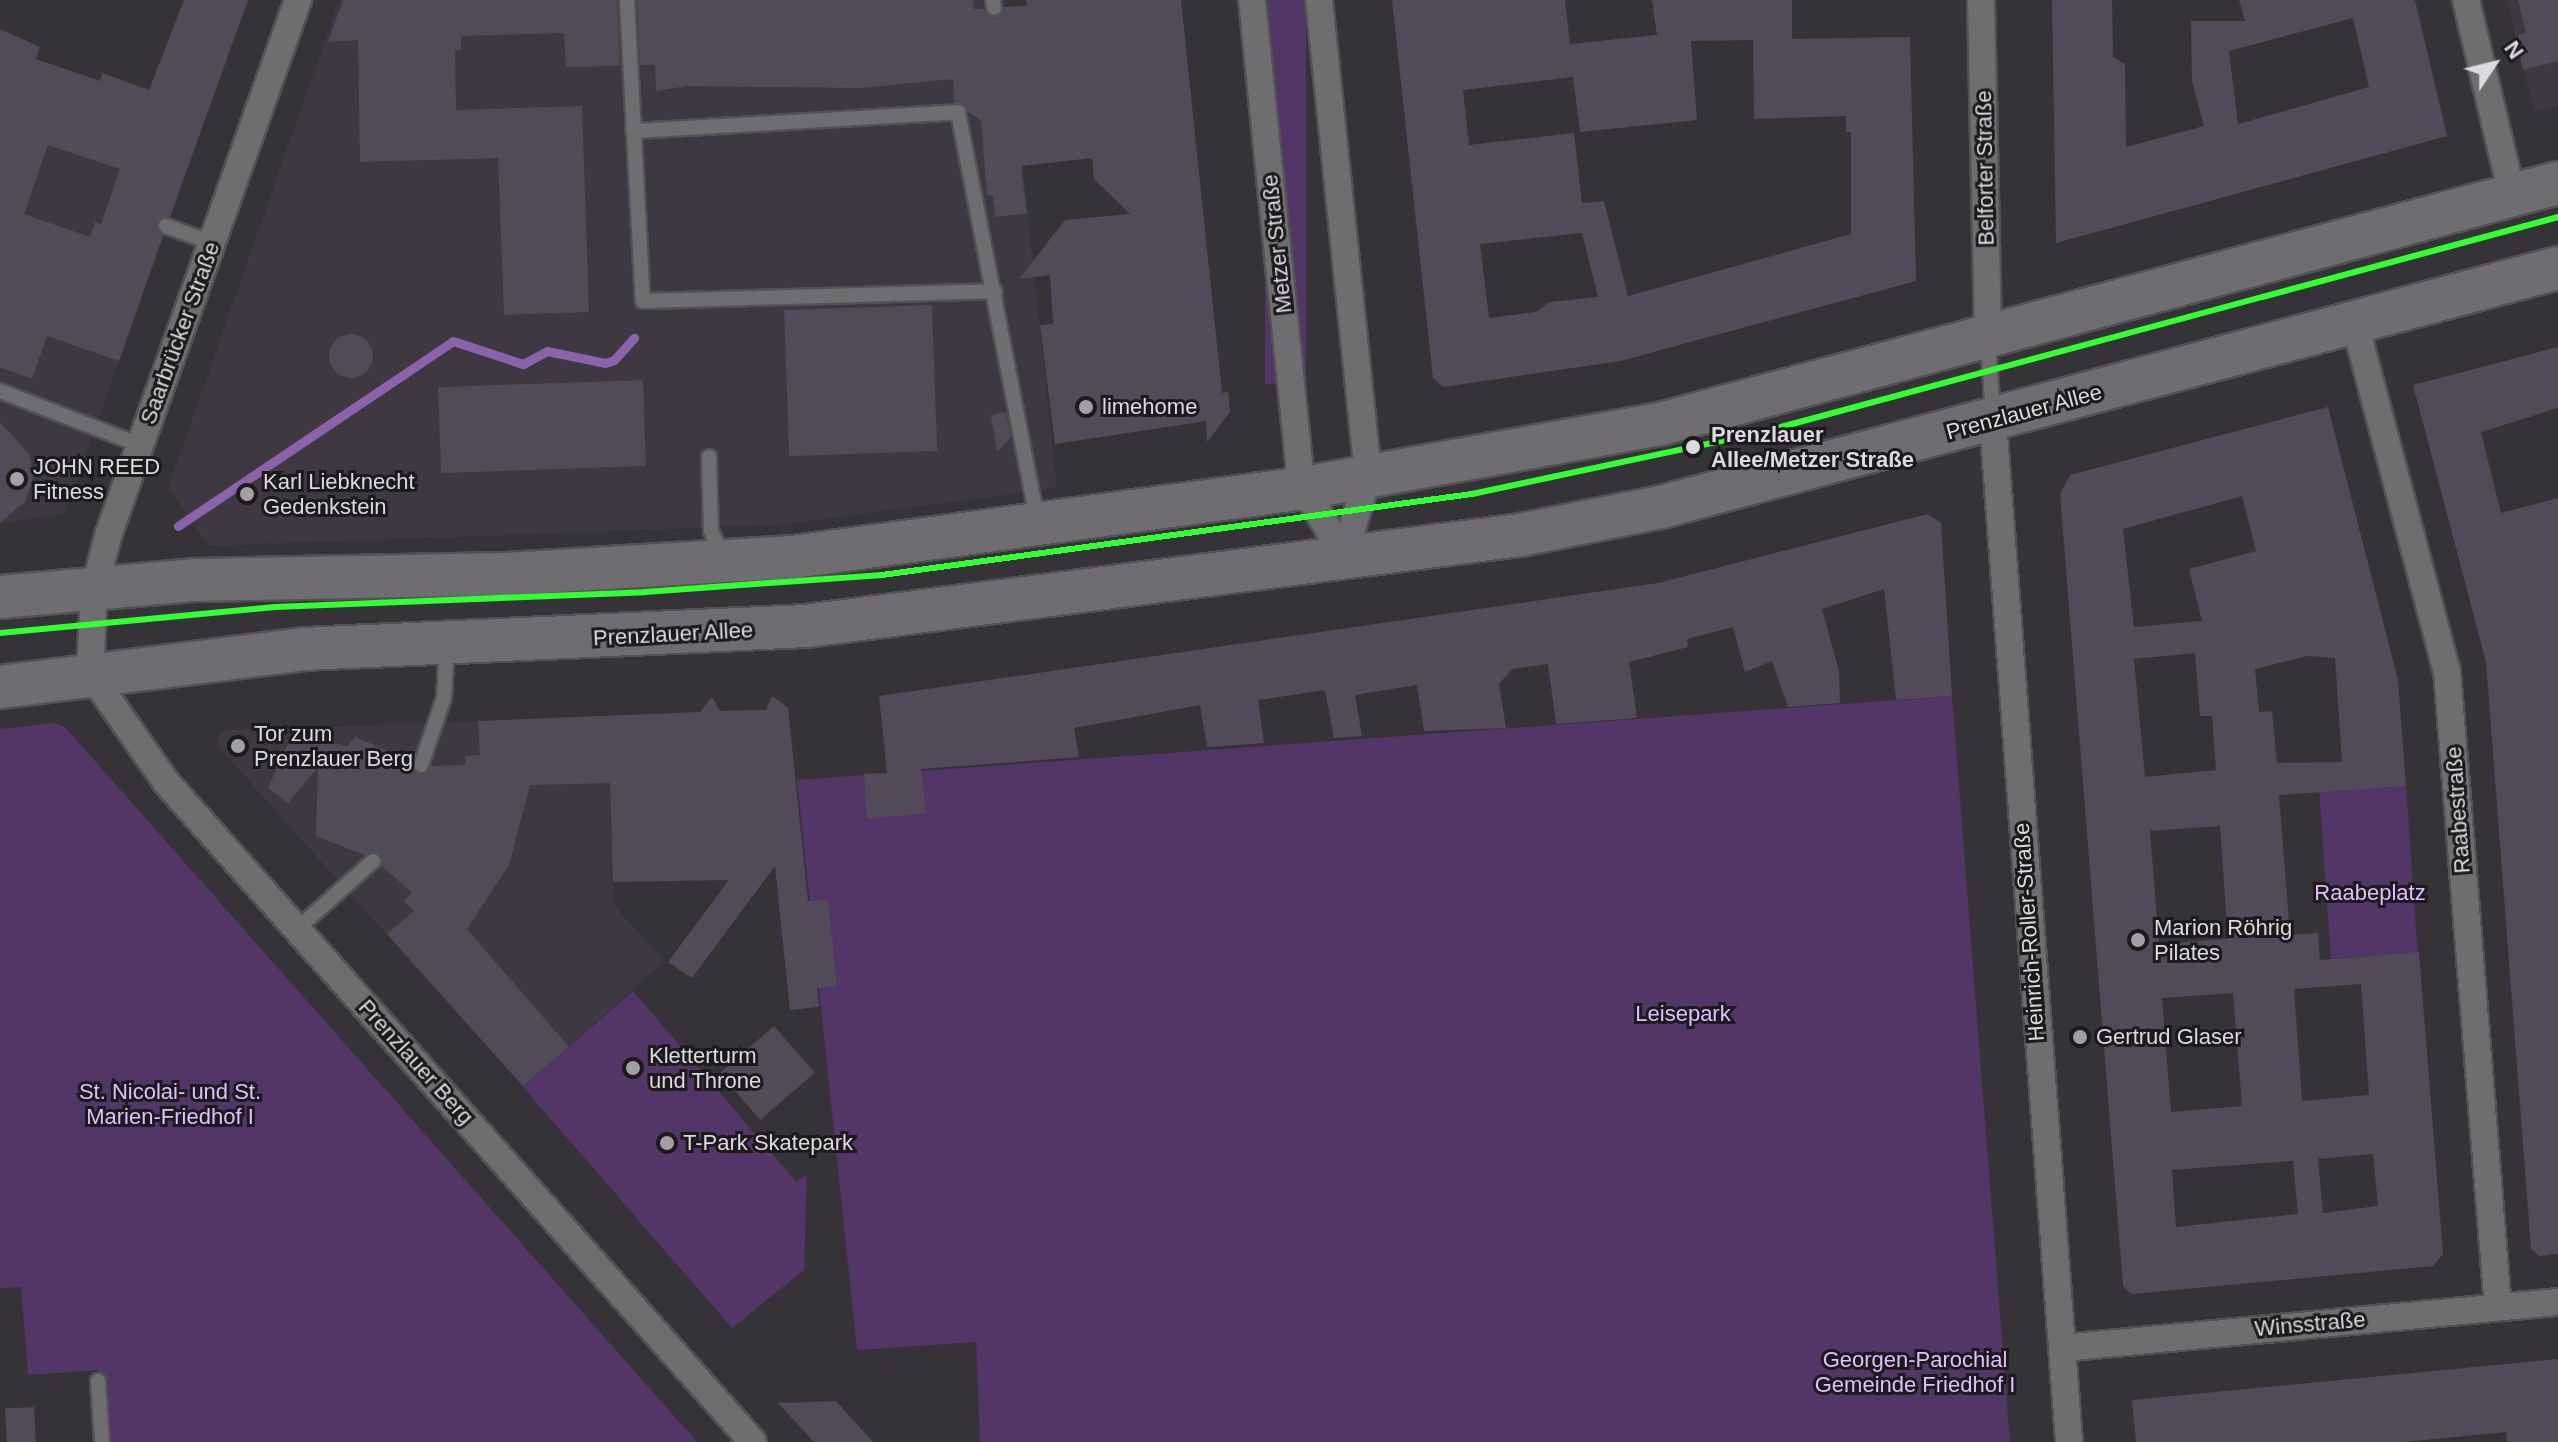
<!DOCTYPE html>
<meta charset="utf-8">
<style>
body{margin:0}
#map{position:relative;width:2558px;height:1442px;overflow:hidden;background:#353337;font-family:Arial,sans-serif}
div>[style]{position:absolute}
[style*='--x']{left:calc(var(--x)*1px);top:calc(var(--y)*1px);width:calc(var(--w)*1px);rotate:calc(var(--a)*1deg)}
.built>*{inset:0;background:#3e3842}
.green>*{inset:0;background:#513667;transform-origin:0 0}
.stream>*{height:9px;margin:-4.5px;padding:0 4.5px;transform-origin:4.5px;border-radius:4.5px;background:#8b63ab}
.building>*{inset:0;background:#524a59;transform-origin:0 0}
.round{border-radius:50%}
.roads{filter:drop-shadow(2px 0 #525154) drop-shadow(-2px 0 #525154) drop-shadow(0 2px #525154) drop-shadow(0 -2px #525154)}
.lane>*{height:14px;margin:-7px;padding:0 7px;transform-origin:7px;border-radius:7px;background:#6e6d6f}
.street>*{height:26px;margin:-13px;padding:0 13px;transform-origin:13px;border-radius:13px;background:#6e6d6f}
.primary>*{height:42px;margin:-21px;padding:0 21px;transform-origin:21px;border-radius:21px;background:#706d72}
.tram-1>*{height:6px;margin:-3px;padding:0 3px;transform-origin:3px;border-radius:3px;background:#3f3}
.dots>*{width:22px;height:22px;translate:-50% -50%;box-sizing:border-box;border:4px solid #1c1a1d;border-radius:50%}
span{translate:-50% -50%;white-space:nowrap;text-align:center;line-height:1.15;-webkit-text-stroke:6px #1c1a1d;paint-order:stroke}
.street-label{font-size:22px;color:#dcdade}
.poi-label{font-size:22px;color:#dcdade}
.left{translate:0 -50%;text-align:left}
.stop-label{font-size:22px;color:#dcdade;font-weight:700}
.park-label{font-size:22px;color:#e1bfff}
.north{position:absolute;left:2454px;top:24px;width:80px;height:80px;-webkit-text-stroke:6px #1c1a1d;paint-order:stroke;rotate:55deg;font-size:22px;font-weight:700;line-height:32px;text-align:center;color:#dcdade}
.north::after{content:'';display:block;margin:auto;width:28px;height:36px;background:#dcdade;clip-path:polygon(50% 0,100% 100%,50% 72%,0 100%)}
</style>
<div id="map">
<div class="built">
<div style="clip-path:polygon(339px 0,1005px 0,1057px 488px,779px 525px,209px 546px,168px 488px)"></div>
<div style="clip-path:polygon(2507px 0,2558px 0,2558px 106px,2534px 112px)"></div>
<div style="clip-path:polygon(0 97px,189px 164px,65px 514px,0 523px)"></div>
<div style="clip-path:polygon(607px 717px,614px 905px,664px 961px,523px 1087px,216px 744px,222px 730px)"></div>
</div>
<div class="green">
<div style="left:1265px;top:0;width:41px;height:384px"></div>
<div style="clip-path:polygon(1952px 696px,2010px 1442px,980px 1442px,976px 1342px,857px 1350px,797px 780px)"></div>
<div style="clip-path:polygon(53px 723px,64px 726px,697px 1442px,103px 1442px,98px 1370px,28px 1375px,21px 1287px,0 1288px,0 729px)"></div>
<div style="left:2406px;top:786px;width:167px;height:87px;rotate:86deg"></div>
<div style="clip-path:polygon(633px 991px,796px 1182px,807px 1174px,804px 1270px,732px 1328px,523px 1087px)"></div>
</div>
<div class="stream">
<div style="--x:178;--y:526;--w:331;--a:-33.9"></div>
<div style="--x:453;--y:341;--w:74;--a:18.2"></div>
<div style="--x:523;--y:364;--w:27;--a:-28"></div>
<div style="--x:547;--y:351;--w:59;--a:11.7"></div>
<div style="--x:605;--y:363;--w:9;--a:-18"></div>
<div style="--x:614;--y:360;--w:30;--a:-48"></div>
</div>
<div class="building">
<div style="clip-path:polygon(evenodd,184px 0,248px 0,170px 217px,156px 223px,163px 236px,119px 361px,47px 336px,32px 379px,0 367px,0 29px,40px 47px,36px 59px,100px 81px,102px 73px,149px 90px,184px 0,48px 145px,120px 169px,101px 224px,95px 222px,90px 237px,24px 214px,48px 145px)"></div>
<div style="clip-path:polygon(343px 0,617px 0,620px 66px,566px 67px,564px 33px,461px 36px,461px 50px,455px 50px,456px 110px,582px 106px,589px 312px,504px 315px,498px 158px,360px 162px,358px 40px,328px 42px)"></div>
<div style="clip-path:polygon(637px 0,973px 0,974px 9px,984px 9px,994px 18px,1004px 7px,1027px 6px,1026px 0,1181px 0,1222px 393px,1228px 392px,1230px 412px,1207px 442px,1206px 421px,1055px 444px,1040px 325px,1053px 324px,1050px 275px,1019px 279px,1065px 220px,1130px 214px,1094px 179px,1092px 158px,1021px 166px,1027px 213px,995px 217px,993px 196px,987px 195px,981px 121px,954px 102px,953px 79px,861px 88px,687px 86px,656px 91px,655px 65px,640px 65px)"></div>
<div style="clip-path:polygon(evenodd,1392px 0,1565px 0,1570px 44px,1657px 35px,1652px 0,1792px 0,1792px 39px,1910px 37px,1916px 281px,1620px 361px,1443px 387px,1433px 378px,1392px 0,1753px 40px,1754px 119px,1846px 116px,1846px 132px,1851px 132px,1851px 234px,1628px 296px,1604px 201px,1582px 203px,1574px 133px,1469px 145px,1463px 90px,1573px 77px,1580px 132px,1697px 120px,1691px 41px,1753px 40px,1392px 0,1582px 233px,1598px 297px,1550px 302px,1536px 312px,1489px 318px,1480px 244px,1582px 233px)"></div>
<div style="clip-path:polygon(evenodd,2052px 0,2112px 0,2113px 57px,2125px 64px,2126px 147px,2204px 126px,2192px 81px,2191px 21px,2245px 21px,2239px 0,2415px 0,2447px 136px,2056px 243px,2052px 0,2353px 18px,2369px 87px,2238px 124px,2229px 51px,2353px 18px)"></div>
<div style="clip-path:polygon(2518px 0,2558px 0,2558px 61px,2523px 70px,2515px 36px,2526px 33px)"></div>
<div style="left:932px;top:305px;width:146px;height:148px;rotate:88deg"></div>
<div class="round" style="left:329px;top:334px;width:44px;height:44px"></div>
<div style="clip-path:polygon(2558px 347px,2558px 408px,2481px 432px,2501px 513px,2558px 498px,2558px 1254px,2539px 1256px,2531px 1249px,2486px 662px,2413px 385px)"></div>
<div style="left:643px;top:380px;width:86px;height:205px;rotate:88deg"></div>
<div style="clip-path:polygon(evenodd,2328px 407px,2398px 680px,2406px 786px,2279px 795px,2290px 935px,2318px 933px,2320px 960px,2419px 952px,2443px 1254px,2433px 1266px,2131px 1294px,2123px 1286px,2060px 494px,2070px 475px,2328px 407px,2242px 496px,2256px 551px,2189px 569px,2202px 621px,2134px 627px,2123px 529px,2242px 496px,2328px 407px,2195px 653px,2200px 716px,2212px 716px,2216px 770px,2145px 777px,2134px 659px,2195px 653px,2328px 407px,2307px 656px,2335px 658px,2342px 762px,2277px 763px,2272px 711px,2259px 712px,2255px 669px,2307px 656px,2328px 407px,2220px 826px,2228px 939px,2159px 944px,2150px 831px,2220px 826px,2328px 407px,2361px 984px,2369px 1095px,2302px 1101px,2294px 989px,2361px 984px,2328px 407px,2233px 993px,2242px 1106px,2171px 1112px,2162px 998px,2233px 993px,2328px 407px,2373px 1154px,2378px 1206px,2323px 1213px,2318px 1159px,2373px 1154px,2328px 407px,2293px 1161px,2298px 1214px,2176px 1227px,2172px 1170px,2293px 1161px)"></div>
<div style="clip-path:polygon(1006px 412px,1011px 437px,997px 452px,991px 415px)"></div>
<div style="clip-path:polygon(0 422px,29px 454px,34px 474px,26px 501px,0 523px)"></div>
<div style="clip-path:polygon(1928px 514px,1941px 523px,1952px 696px,1896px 700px,1884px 589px,1822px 609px,1839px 671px,1840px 703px,1788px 707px,1772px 661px,1745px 672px,1733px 627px,1687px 639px,1688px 647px,1629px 662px,1637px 718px,1556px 724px,1548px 664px,1512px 669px,1499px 684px,1506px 728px,1424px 731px,1417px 685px,1355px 695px,1362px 736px,1334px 738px,1325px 690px,1258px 700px,1264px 743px,1207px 747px,1200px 705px,1074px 728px,1079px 757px,921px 769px,926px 813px,867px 819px,864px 774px,887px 773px,879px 696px,1658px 583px)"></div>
<div style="clip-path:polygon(772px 696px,788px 708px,808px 901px,828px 900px,837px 986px,817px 988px,819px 1007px,790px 1010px,775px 866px,692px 978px,668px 962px,729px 880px,613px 882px,610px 783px,530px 785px,509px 865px,467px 929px,569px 1047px,523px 1086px,387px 934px,414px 911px,404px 901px,412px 893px,382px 866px,381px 855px,365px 855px,316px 836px,318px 767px,288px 803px,268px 788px,292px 735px,347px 746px,356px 737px,411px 762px,413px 771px,422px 775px,431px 766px,465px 765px,465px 756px,480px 755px,478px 721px,700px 712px,712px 697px,720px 711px,766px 710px)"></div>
<div style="left:774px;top:1026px;width:62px;height:72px;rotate:49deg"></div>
<div style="clip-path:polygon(2558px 1359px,2558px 1442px,2507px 1442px,2506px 1432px,2404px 1442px,2136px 1442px,2132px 1400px)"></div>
<div style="clip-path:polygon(836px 1401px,873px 1442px,814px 1442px,778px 1403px)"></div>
<div style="left:34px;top:1407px;width:35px;height:29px;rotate:87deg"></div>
</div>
<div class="roads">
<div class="lane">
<div style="--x:627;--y:0;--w:301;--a:87"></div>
<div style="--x:643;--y:301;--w:352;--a:-1.6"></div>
<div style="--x:993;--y:0;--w:8;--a:83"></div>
<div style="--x:633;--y:131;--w:326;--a:-3.3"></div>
<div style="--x:958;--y:112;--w:418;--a:79"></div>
<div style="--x:166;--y:226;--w:49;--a:20.3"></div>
<div style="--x:1988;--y:341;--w:75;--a:86.2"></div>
<div style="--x:0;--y:391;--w:150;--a:21.1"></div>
<div style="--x:709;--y:457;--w:74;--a:88.5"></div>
<div style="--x:711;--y:531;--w:29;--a:65"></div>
<div style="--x:421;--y:765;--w:71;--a:-71.1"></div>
<div style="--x:444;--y:698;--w:54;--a:-86.8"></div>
<div style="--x:297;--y:929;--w:102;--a:-41.8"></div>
<div style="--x:98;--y:1381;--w:61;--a:86.2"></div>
</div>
<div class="street">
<div style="--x:298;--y:0;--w:569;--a:109.52"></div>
<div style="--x:108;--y:536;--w:57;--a:104.3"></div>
<div style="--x:94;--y:591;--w:82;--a:92.8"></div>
<div style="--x:90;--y:673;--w:133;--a:55.1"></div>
<div style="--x:166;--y:782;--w:883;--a:48.35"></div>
<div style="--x:1252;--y:0;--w:468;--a:84.2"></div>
<div style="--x:1299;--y:466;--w:23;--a:77"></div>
<div style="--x:1304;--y:488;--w:79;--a:59.5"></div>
<div style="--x:1319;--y:0;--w:478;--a:84.1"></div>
<div style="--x:1368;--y:475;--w:84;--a:106.5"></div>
<div style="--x:1981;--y:0;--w:337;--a:88.8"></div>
<div style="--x:2466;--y:0;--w:199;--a:76.7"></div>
<div style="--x:2355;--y:324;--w:359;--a:75.2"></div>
<div style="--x:2447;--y:671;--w:638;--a:85.42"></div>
<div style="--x:1993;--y:421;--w:1024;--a:85.74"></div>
<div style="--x:2062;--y:1348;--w:498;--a:-5.3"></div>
</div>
<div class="primary">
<div style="--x:0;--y:597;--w:197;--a:-5"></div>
<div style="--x:196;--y:580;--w:310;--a:-1.1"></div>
<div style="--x:506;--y:574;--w:288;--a:-3.4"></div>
<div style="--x:793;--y:557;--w:516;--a:-7.69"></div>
<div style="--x:1304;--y:488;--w:366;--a:-10.2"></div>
<div style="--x:1664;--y:423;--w:926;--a:-15.03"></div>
<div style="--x:0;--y:687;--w:306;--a:-7.1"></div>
<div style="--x:304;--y:649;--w:503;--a:-2.62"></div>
<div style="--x:806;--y:626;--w:720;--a:-7.26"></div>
<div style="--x:1520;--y:535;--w:144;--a:-11.2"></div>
<div style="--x:1661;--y:507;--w:928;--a:-14.92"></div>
</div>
</div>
<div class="tram-1">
<div style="--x:0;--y:633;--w:276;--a:-5.4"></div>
<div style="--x:275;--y:607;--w:370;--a:-2.3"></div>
<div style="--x:645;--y:592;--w:238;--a:-4.1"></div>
<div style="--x:882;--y:575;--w:596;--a:-7.82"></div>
<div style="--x:1472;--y:494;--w:289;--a:-12"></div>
<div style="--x:1755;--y:434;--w:832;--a:-15.12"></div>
</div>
<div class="dots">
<div style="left:1086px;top:407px;background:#a2a0a4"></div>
<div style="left:1693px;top:447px;background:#dcdade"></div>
<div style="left:17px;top:479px;background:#a2a0a4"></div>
<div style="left:247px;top:494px;background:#a2a0a4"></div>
<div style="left:238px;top:746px;background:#a2a0a4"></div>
<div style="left:2138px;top:940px;background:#a2a0a4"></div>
<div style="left:2080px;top:1037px;background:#a2a0a4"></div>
<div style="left:633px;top:1068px;background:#a2a0a4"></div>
<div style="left:667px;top:1143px;background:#a2a0a4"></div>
</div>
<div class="street-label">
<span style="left:1985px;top:168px;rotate:-91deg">Belforter Straße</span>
<span style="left:1277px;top:244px;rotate:-96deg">Metzer Straße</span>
<span style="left:180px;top:333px;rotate:-70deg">Saarbrücker Straße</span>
<span style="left:2024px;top:412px;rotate:-15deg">Prenzlauer Allee</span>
<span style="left:673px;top:634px;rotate:-3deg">Prenzlauer Allee</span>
<span style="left:2458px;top:810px;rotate:-94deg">Raabestraße</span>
<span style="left:2029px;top:932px;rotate:-94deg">Heinrich-Roller-Straße</span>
<span style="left:416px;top:1062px;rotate:48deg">Prenzlauer Berg</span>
<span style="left:2310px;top:1324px;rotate:-5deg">Winsstraße</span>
</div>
<div class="poi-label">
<span class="left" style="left:1102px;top:407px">limehome</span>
<span class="left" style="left:33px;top:479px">JOHN REED<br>Fitness</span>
<span class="left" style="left:263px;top:494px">Karl Liebknecht<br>Gedenkstein</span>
<span class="left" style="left:254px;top:746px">Tor zum<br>Prenzlauer Berg</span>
<span class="left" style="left:2154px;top:940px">Marion Röhrig<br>Pilates</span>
<span class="left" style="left:2096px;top:1037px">Gertrud Glaser</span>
<span class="left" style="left:649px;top:1068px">Kletterturm<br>und Throne</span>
<span class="left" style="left:683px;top:1143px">T-Park Skatepark</span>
</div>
<div class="stop-label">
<span class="left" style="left:1711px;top:447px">Prenzlauer<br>Allee/Metzer Straße</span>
</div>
<div class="park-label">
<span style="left:2370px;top:893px">Raabeplatz</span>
<span style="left:1683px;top:1014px">Leisepark</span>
<span style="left:170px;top:1104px">St. Nicolai- und St.<br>Marien-Friedhof I</span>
<span style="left:1915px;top:1372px">Georgen-Parochial<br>Gemeinde Friedhof I</span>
</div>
<div class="north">N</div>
</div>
